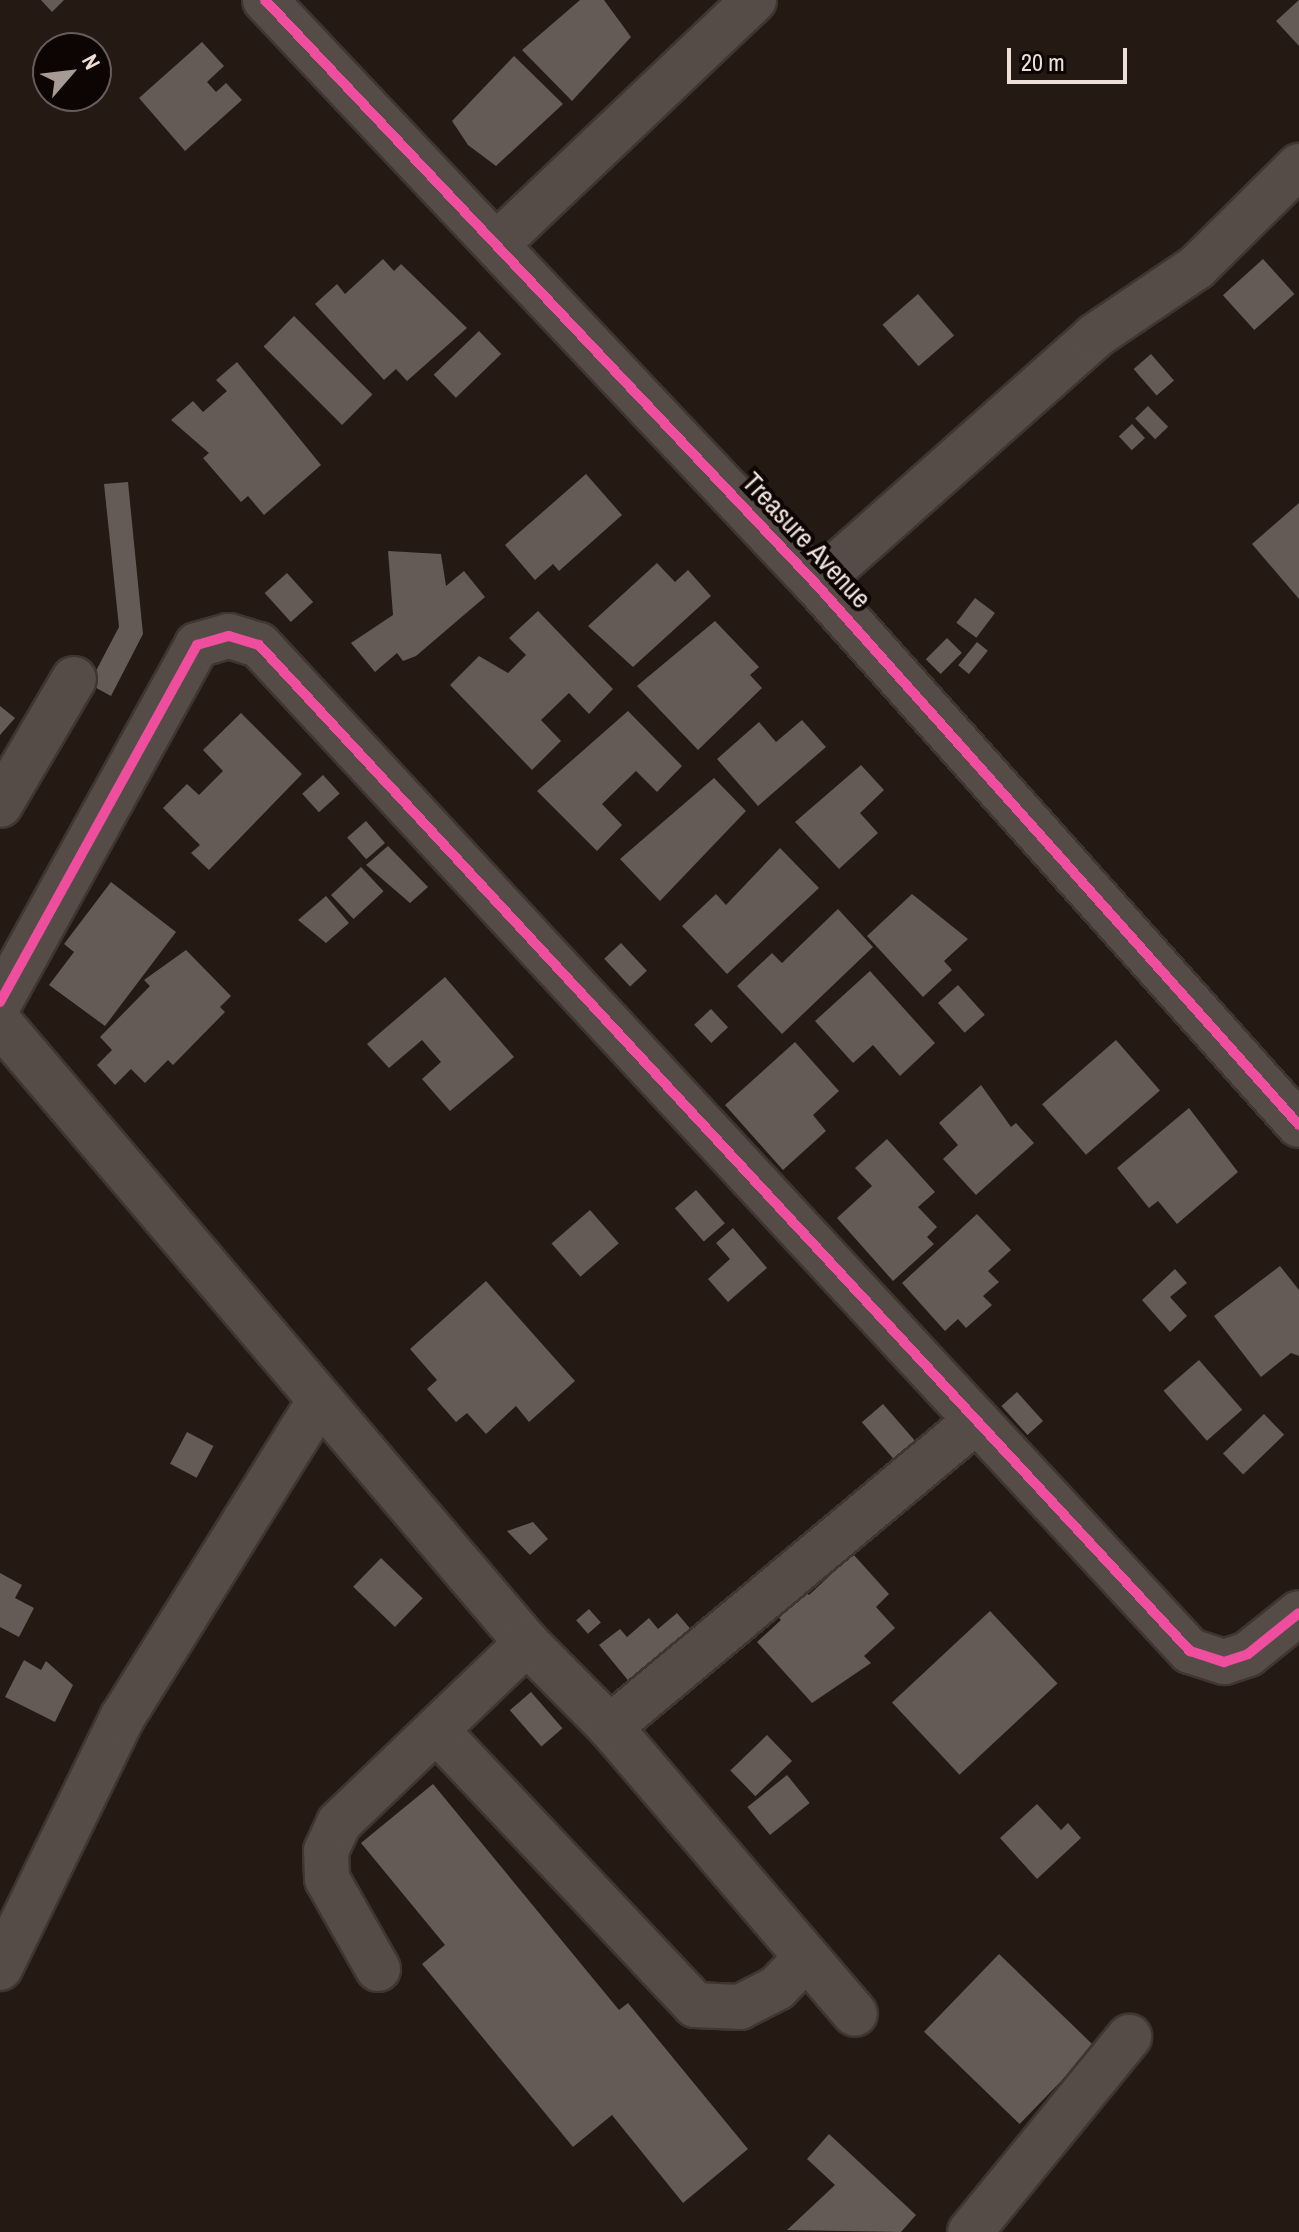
<!DOCTYPE html>
<style>
body{margin:0}
#map{position:relative;width:1299px;height:2232px;overflow:hidden;background:#241913;font-family:"Archivo Narrow",sans-serif}
div>[style]{position:absolute}
[style*='--x']{left:calc(var(--x)*1px);top:calc(var(--y)*1px);width:calc(var(--w)*1px);rotate:calc(var(--a)*1deg)}
.building>*{inset:0;background:#655b56;transform-origin:0 0}
.roads{filter:drop-shadow(2px 0 #3f3630) drop-shadow(-2px 0 #3f3630) drop-shadow(0 2px #3f3630) drop-shadow(0 -2px #3f3630)}
.minor>*{height:44px;margin:-22px;padding:0 22px;transform-origin:22px;border-radius:22px;background:#564c47}
.cycleway>*{height:10px;margin:-5px;padding:0 5px;transform-origin:5px;border-radius:5px;background:#ef4d9e}
span{translate:-50% -50%;white-space:nowrap;text-align:center;line-height:1.15;-webkit-text-stroke:8px #0c0503;paint-order:stroke}
.street-label{font-size:28px;color:#eedfd9}
.north{position:absolute;left:32px;top:32px;width:80px;height:80px;box-sizing:border-box;background:#0c0503;border:2px solid #665c59;border-radius:50%;rotate:62deg;font-size:22px;font-weight:700;line-height:32px;text-align:center;color:#eedfd9}
.north::after{content:'';display:block;margin:auto;width:28px;height:36px;background:#a79a94;clip-path:polygon(50% 0,100% 100%,50% 72%,0 100%)}
.scale{position:absolute;left:1007px;top:48px;width:120px;height:36px;box-sizing:border-box;border:4px solid #eedfd9;border-top:0;padding-left:10px;font-size:24px;line-height:28px;white-space:nowrap;color:#eedfd9;-webkit-text-stroke:6px #0c0503;paint-order:stroke}
</style>
<div id="map">
<div class="building">
<div style="clip-path:polygon(41px 0,64px 0,52px 12px)"></div>
<div style="clip-path:polygon(580px 0,604px 0,631px 37px,572px 101px,522px 50px)"></div>
<div style="clip-path:polygon(1299px 0,1299px 46px,1276px 21px)"></div>
<div style="clip-path:polygon(202px 42px,224px 66px,207px 82px,216px 92px,226px 83px,242px 100px,185px 151px,139px 98px)"></div>
<div style="clip-path:polygon(514px 56px,563px 104px,496px 166px,468px 145px,452px 121px)"></div>
<div style="clip-path:polygon(383px 259px,394px 271px,401px 264px,467px 328px,407px 381px,396px 369px,384px 380px,315px 304px,337px 284px,345px 294px)"></div>
<div style="left:1263px;top:259px;width:47px;height:54px;rotate:48deg"></div>
<div style="left:918px;top:294px;width:55px;height:47px;rotate:49deg"></div>
<div style="left:294px;top:316px;width:111px;height:43px;rotate:45deg"></div>
<div style="left:479px;top:331px;width:32px;height:63px;rotate:46deg"></div>
<div style="left:1151px;top:354px;width:35px;height:23px;rotate:49deg"></div>
<div style="clip-path:polygon(237px 362px,321px 465px,264px 515px,248px 496px,241px 502px,203px 458px,209px 453px,171px 420px,193px 401px,203px 412px,227px 391px,216px 380px)"></div>
<div style="left:1148px;top:406px;width:29px;height:18px;rotate:46deg"></div>
<div style="left:1132px;top:424px;width:19px;height:18px;rotate:47deg"></div>
<div style="clip-path:polygon(586px 474px,622px 515px,559px 571px,553px 564px,535px 580px,505px 545px)"></div>
<div style="clip-path:polygon(128px 482px,143px 634px,111px 696px,89px 684px,119px 627px,104px 484px)"></div>
<div style="clip-path:polygon(1299px 503px,1299px 599px,1252px 544px)"></div>
<div style="clip-path:polygon(388px 551px,441px 554px,446px 586px,464px 571px,485px 597px,416px 656px,403px 661px,397px 653px,375px 672px,351px 643px,393px 615px)"></div>
<div style="clip-path:polygon(657px 563px,675px 582px,688px 570px,711px 596px,633px 667px,588px 626px)"></div>
<div style="left:287px;top:573px;width:39px;height:30px;rotate:48deg"></div>
<div style="left:975px;top:598px;width:25px;height:31px;rotate:37deg"></div>
<div style="clip-path:polygon(538px 611px,613px 689px,589px 714px,569px 693px,541px 720px,561px 741px,532px 770px,450px 685px,479px 656px,508px 673px,526px 655px,509px 638px)"></div>
<div style="clip-path:polygon(715px 621px,759px 667px,750px 675px,762px 688px,698px 750px,637px 686px)"></div>
<div style="left:947px;top:638px;width:21px;height:30px;rotate:45deg"></div>
<div style="left:977px;top:642px;width:14px;height:30px;rotate:39deg"></div>
<div style="clip-path:polygon(0 706px,15px 718px,0 735px)"></div>
<div style="clip-path:polygon(628px 711px,682px 766px,657px 792px,636px 771px,602px 804px,622px 825px,597px 851px,537px 791px)"></div>
<div style="clip-path:polygon(241px 713px,302px 774px,209px 870px,191px 853px,200px 845px,163px 808px,187px 784px,199px 795px,223px 771px,203px 750px)"></div>
<div style="clip-path:polygon(802px 720px,826px 747px,758px 806px,717px 759px,759px 722px,776px 742px)"></div>
<div style="clip-path:polygon(861px 765px,884px 790px,860px 813px,878px 833px,839px 869px,795px 822px)"></div>
<div style="left:323px;top:775px;width:25px;height:28px;rotate:48deg"></div>
<div style="clip-path:polygon(714px 778px,746px 811px,660px 901px,620px 859px)"></div>
<div style="left:366px;top:821px;width:29px;height:25px;rotate:49deg"></div>
<div style="clip-path:polygon(388px 846px,428px 887px,410px 903px,366px 865px)"></div>
<div style="clip-path:polygon(780px 848px,819px 888px,727px 974px,682px 926px,716px 894px,726px 905px)"></div>
<div style="left:361px;top:867px;width:33px;height:41px;rotate:47deg"></div>
<div style="clip-path:polygon(111px 882px,176px 932px,105px 1026px,49px 985px,74px 952px,64px 944px)"></div>
<div style="clip-path:polygon(912px 894px,968px 939px,944px 961px,952px 970px,923px 997px,867px 936px)"></div>
<div style="clip-path:polygon(326px 896px,349px 923px,326px 943px,298px 920px)"></div>
<div style="clip-path:polygon(838px 909px,873px 947px,782px 1034px,737px 986px,772px 953px,782px 963px)"></div>
<div style="left:621px;top:943px;width:38px;height:23px;rotate:47deg"></div>
<div style="clip-path:polygon(186px 950px,231px 996px,220px 1007px,225px 1012px,173px 1065px,168px 1060px,145px 1083px,131px 1069px,115px 1085px,97px 1065px,112px 1050px,100px 1037px,150px 986px,144px 980px)"></div>
<div style="clip-path:polygon(870px 971px,935px 1043px,900px 1076px,873px 1045px,853px 1063px,815px 1021px)"></div>
<div style="clip-path:polygon(445px 977px,514px 1057px,450px 1111px,422px 1079px,441px 1062px,422px 1040px,389px 1068px,367px 1044px)"></div>
<div style="left:958px;top:985px;width:40px;height:27px;rotate:48deg"></div>
<div style="left:711px;top:1009px;width:25px;height:23px;rotate:47deg"></div>
<div style="left:1116px;top:1040px;width:67px;height:98px;rotate:49deg"></div>
<div style="clip-path:polygon(795px 1042px,839px 1091px,813px 1115px,826px 1131px,783px 1170px,725px 1105px)"></div>
<div style="clip-path:polygon(981px 1085px,1011px 1127px,1016px 1123px,1034px 1143px,976px 1195px,943px 1159px,958px 1145px,939px 1123px)"></div>
<div style="clip-path:polygon(1189px 1108px,1238px 1172px,1177px 1224px,1158px 1201px,1149px 1208px,1117px 1168px)"></div>
<div style="clip-path:polygon(887px 1139px,935px 1192px,918px 1207px,937px 1227px,927px 1237px,934px 1244px,893px 1281px,837px 1218px,872px 1186px,855px 1168px)"></div>
<div style="left:696px;top:1190px;width:44px;height:28px;rotate:49deg"></div>
<div style="left:590px;top:1210px;width:44px;height:51px;rotate:49deg"></div>
<div style="clip-path:polygon(977px 1214px,1011px 1250px,988px 1271px,999px 1282px,983px 1296px,992px 1305px,966px 1328px,958px 1319px,945px 1331px,902px 1283px)"></div>
<div style="clip-path:polygon(733px 1228px,767px 1268px,728px 1302px,708px 1279px,730px 1259px,716px 1243px)"></div>
<div style="clip-path:polygon(1280px 1266px,1299px 1290px,1299px 1356px,1291px 1353px,1261px 1377px,1214px 1316px)"></div>
<div style="clip-path:polygon(1175px 1269px,1187px 1283px,1170px 1297px,1187px 1316px,1170px 1332px,1142px 1300px)"></div>
<div style="clip-path:polygon(486px 1281px,575px 1381px,529px 1422px,516px 1406px,486px 1434px,467px 1413px,456px 1422px,427px 1389px,437px 1380px,410px 1349px)"></div>
<div style="left:1199px;top:1360px;width:66px;height:47px;rotate:49deg"></div>
<div style="left:1017px;top:1392px;width:39px;height:21px;rotate:48deg"></div>
<div style="left:883px;top:1404px;width:56px;height:28px;rotate:49deg"></div>
<div style="left:1264px;top:1414px;width:29px;height:57px;rotate:46deg"></div>
<div style="left:187px;top:1432px;width:30px;height:36px;rotate:28deg"></div>
<div style="clip-path:polygon(533px 1522px,548px 1539px,530px 1555px,507px 1531px)"></div>
<div style="clip-path:polygon(853px 1554px,889px 1594px,876px 1607px,895px 1628px,864px 1656px,871px 1663px,812px 1703px,757px 1642px,781px 1620px,774px 1612px,801px 1587px,809px 1595px)"></div>
<div style="left:381px;top:1558px;width:58px;height:40px;rotate:44deg"></div>
<div style="clip-path:polygon(0 1573px,22px 1585px,15px 1598px,34px 1608px,19px 1637px,0 1627px)"></div>
<div style="left:589px;top:1609px;width:18px;height:17px;rotate:49deg"></div>
<div style="left:990px;top:1611px;width:99px;height:134px;rotate:47deg"></div>
<div style="clip-path:polygon(677px 1613px,698px 1638px,636px 1690px,599px 1645px,620px 1629px,627px 1637px,649px 1618px,658px 1629px)"></div>
<div style="clip-path:polygon(24px 1660px,41px 1670px,46px 1661px,73px 1685px,55px 1722px,5px 1697px)"></div>
<div style="left:531px;top:1692px;width:48px;height:28px;rotate:49deg"></div>
<div style="left:767px;top:1735px;width:36px;height:51px;rotate:46deg"></div>
<div style="left:787px;top:1775px;width:36px;height:51px;rotate:51deg"></div>
<div style="clip-path:polygon(433px 1784px,619px 2010px,628px 2003px,748px 2149px,683px 2203px,612px 2115px,573px 2147px,422px 1964px,445px 1945px,361px 1843px)"></div>
<div style="clip-path:polygon(1037px 1804px,1061px 1830px,1068px 1823px,1081px 1838px,1037px 1879px,1000px 1838px)"></div>
<div style="left:999px;top:1954px;width:133px;height:108px;rotate:44deg"></div>
<div style="clip-path:polygon(829px 2134px,916px 2215px,901px 2232px,787px 2230px,835px 2185px,807px 2159px)"></div>
</div>
<div class="roads">
<div class="minor">
<div style="--x:265;--y:0;--w:803;--a:46.67"></div>
<div style="--x:816;--y:584;--w:725;--a:48.24"></div>
<div style="--x:498;--y:243;--w:353;--a:-43.5"></div>
<div style="--x:816;--y:584;--w:373;--a:-41.6"></div>
<div style="--x:1095;--y:336;--w:123;--a:-34.1"></div>
<div style="--x:1197;--y:267;--w:144;--a:-44.7"></div>
<div style="--x:0;--y:805;--w:146;--a:-59.6"></div>
<div style="--x:0;--y:1002;--w:408;--a:-61.1"></div>
<div style="--x:197;--y:645;--w:33;--a:-16"></div>
<div style="--x:229;--y:636;--w:31;--a:17"></div>
<div style="--x:259;--y:645;--w:1371;--a:47.22"></div>
<div style="--x:1190;--y:1651;--w:36;--a:18"></div>
<div style="--x:1224;--y:1662;--w:25;--a:-18"></div>
<div style="--x:1248;--y:1654;--w:65;--a:-38.8"></div>
<div style="--x:0;--y:1023;--w:814;--a:49.64"></div>
<div style="--x:527;--y:1643;--w:118;--a:45.3"></div>
<div style="--x:610;--y:1727;--w:377;--a:49.5"></div>
<div style="--x:610;--y:1727;--w:477;--a:-39.9"></div>
<div style="--x:438;--y:1732;--w:375;--a:46.7"></div>
<div style="--x:695;--y:2005;--w:45;--a:2.5"></div>
<div style="--x:740;--y:2007;--w:42;--a:-27.2"></div>
<div style="--x:777;--y:1988;--w:40;--a:-46"></div>
<div style="--x:0;--y:1968;--w:278;--a:-64"></div>
<div style="--x:122;--y:1718;--w:372;--a:-58.1"></div>
<div style="--x:378;--y:1969;--w:103;--a:-119.5"></div>
<div style="--x:327;--y:1879;--w:28;--a:-92"></div>
<div style="--x:326;--y:1851;--w:31;--a:-65"></div>
<div style="--x:339;--y:1823;--w:260;--a:-43.8"></div>
<div style="--x:970;--y:2232;--w:252;--a:-50.8"></div>
</div>
</div>
<div class="cycleway">
<div style="--x:265;--y:0;--w:803;--a:46.67"></div>
<div style="--x:816;--y:584;--w:725;--a:48.24"></div>
<div style="--x:0;--y:1002;--w:408;--a:-61.1"></div>
<div style="--x:197;--y:645;--w:33;--a:-16"></div>
<div style="--x:229;--y:636;--w:31;--a:17"></div>
<div style="--x:259;--y:645;--w:1371;--a:47.22"></div>
<div style="--x:1190;--y:1651;--w:36;--a:18"></div>
<div style="--x:1224;--y:1662;--w:25;--a:-18"></div>
<div style="--x:1248;--y:1654;--w:65;--a:-38.8"></div>
</div>
<div class="street-label">
<span style="left:807px;top:540px;rotate:47deg">Treasure Avenue</span>
</div>
<div class="north">N</div>
<div class="scale">20 m</div>
</div>
